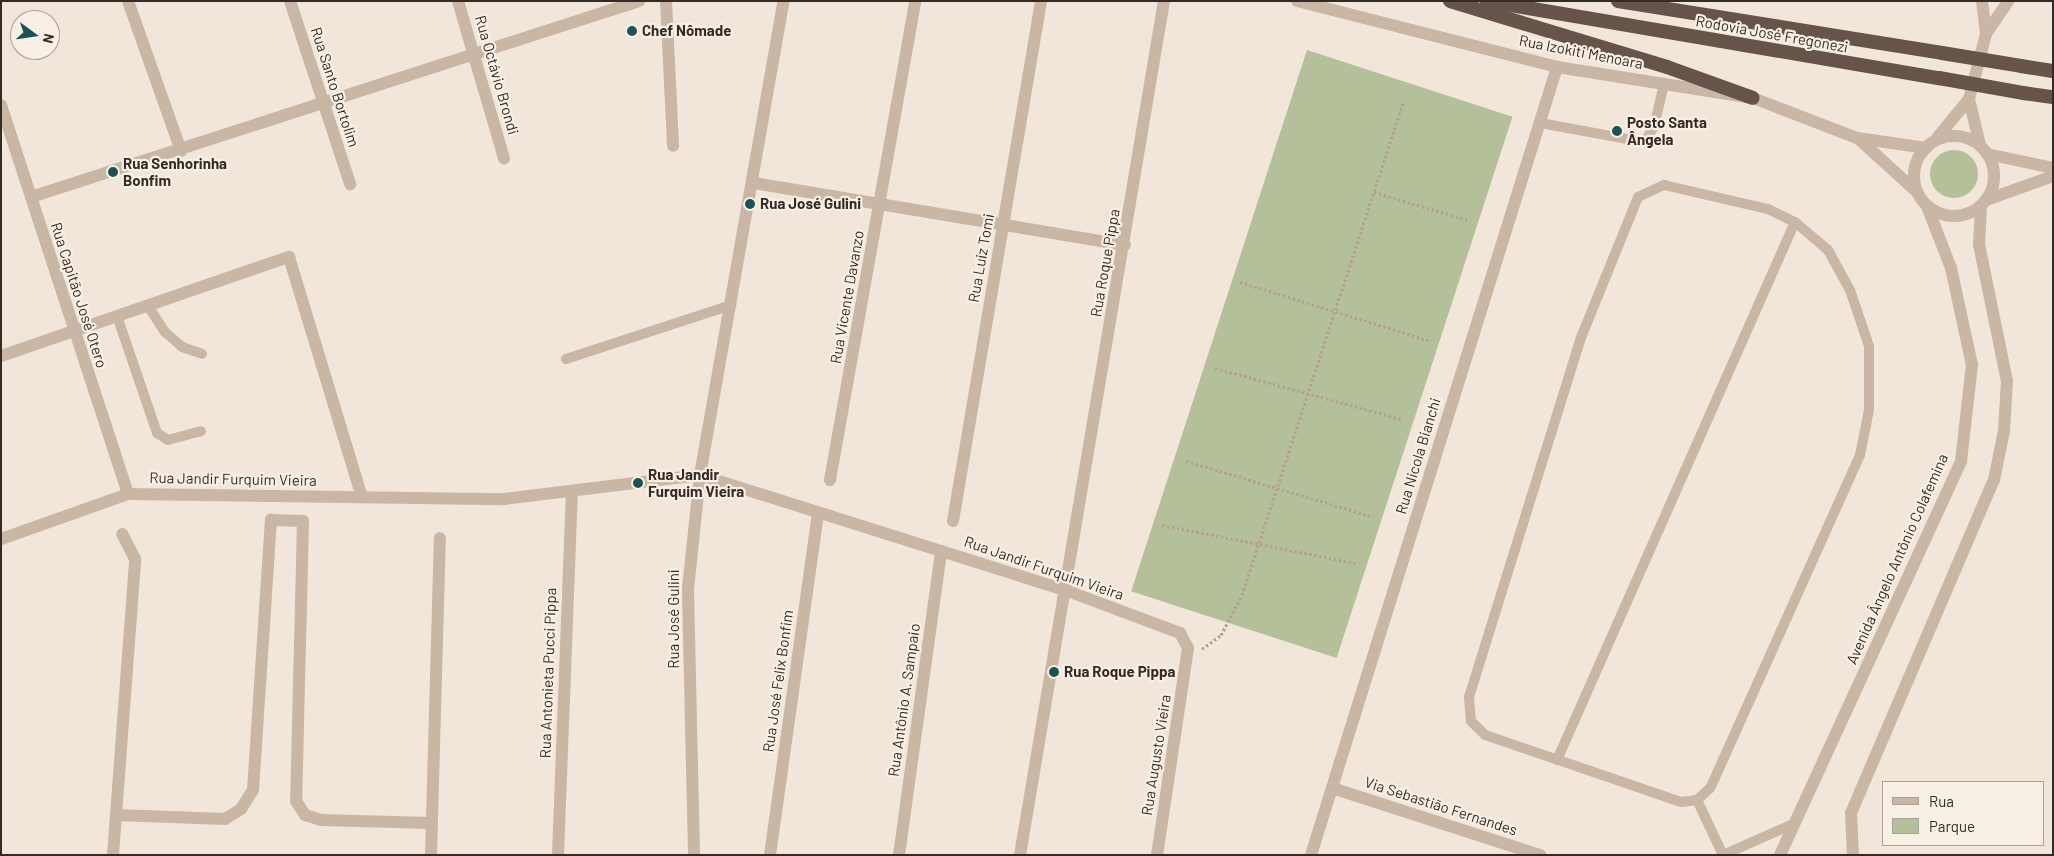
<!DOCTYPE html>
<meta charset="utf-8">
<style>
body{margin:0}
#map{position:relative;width:2054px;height:856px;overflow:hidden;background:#f1e6d9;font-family:Barlow,sans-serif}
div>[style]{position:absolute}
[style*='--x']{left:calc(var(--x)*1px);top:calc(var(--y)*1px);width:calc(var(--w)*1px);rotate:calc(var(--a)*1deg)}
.green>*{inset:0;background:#b3c099;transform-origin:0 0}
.round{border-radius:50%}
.path>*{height:3px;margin-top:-1.5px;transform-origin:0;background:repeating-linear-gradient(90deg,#b59f8f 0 2.5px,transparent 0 5px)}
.service>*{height:10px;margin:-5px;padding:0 5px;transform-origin:5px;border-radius:5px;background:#c9b6a5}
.minor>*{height:12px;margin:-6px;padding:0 6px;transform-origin:6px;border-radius:6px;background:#c9b6a5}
.tertiary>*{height:12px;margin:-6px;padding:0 6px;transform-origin:6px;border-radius:6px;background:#c9b6a5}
.tertiary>.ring{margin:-6px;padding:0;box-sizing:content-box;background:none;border:12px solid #c9b6a5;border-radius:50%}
.trunk>*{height:14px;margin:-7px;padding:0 7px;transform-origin:7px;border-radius:7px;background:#66544a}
.trunk-bridge>*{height:14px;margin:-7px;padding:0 7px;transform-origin:7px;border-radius:7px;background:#66544a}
.dots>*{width:14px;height:14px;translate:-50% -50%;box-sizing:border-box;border:2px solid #f9f0e5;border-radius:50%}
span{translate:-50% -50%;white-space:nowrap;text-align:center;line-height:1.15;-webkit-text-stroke:4.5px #f9f0e5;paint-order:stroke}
.poi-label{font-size:15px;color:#352b26;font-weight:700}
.left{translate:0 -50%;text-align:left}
.street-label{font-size:15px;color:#352b26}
.frame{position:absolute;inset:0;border:2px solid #352b26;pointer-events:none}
.legend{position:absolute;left:1882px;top:781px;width:162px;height:65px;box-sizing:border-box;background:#f9f0e5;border:1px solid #aba199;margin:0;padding:6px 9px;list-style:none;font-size:15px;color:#352b26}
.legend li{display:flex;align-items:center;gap:10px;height:25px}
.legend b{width:25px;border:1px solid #aba199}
.north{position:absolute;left:10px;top:10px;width:50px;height:50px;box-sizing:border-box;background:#f9f0e5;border:1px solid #aba199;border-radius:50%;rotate:104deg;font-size:14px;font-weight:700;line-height:20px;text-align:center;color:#352b26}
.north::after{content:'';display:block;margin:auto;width:18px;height:22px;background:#1c5256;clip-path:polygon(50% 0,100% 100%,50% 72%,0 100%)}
</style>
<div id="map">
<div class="green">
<div style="left:1307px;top:50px;width:216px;height:569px;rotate:18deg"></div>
<div class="round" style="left:1930px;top:150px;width:48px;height:48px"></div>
</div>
<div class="path">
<div style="--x:1374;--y:192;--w:98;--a:16.6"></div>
<div style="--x:1240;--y:282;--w:200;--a:17.2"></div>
<div style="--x:1215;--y:368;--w:194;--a:15.3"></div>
<div style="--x:1186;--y:461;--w:196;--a:16.6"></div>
<div style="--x:1162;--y:525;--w:197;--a:11.1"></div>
<div style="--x:1202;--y:649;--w:24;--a:-36"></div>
<div style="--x:1221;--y:635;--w:45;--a:-62.3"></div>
<div style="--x:1242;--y:595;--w:518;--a:-71.88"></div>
</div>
<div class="service">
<div style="--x:1540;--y:123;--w:106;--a:10.4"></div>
<div style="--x:1644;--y:142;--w:18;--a:-56"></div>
<div style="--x:1654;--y:127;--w:44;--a:-76.9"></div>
<div style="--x:1664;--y:185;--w:107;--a:13"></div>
<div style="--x:1768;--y:209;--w:30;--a:26"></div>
<div style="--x:1795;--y:222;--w:43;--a:40.3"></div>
<div style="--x:1828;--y:250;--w:46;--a:61.2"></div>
<div style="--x:1850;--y:290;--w:59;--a:71.3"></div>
<div style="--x:1869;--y:346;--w:64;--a:90"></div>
<div style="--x:1869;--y:410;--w:46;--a:101.3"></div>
<div style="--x:1860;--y:455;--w:365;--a:114.2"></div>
<div style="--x:1710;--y:788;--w:18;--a:137"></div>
<div style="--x:1697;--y:800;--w:16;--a:173"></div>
<div style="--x:1681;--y:802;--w:207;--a:-161.1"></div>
<div style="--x:1485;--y:735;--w:20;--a:-135"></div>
<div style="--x:1471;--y:721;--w:24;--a:-95"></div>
<div style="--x:1469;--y:697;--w:374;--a:-72.7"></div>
<div style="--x:1580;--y:340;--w:154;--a:-67.9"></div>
<div style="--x:1638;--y:197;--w:29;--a:-25"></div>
<div style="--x:148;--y:306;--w:31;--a:57"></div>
<div style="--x:165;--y:332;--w:23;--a:41"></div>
<div style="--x:182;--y:347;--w:21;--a:19"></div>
<div style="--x:117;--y:316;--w:124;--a:71.1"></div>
<div style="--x:157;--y:433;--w:13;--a:32"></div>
<div style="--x:168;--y:440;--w:34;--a:-15"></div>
<div style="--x:566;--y:359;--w:174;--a:-18.1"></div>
<div style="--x:1557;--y:760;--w:588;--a:-66.14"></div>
<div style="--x:1697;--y:800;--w:61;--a:64.7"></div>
<div style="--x:1723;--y:855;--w:77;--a:-23.9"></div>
</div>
<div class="minor">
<div style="--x:128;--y:1;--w:159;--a:70.5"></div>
<div style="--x:290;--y:1;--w:193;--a:71.8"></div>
<div style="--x:458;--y:1;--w:164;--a:73.7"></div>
<div style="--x:666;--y:1;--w:145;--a:87.2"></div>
<div style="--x:1297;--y:1;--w:268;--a:14.2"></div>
<div style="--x:1557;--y:67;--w:198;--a:9"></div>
<div style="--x:1753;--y:98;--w:111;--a:21"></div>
<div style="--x:1857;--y:138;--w:70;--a:8.2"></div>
<div style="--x:1;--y:105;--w:409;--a:71.9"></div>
<div style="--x:1861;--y:141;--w:77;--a:42.4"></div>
<div style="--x:754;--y:183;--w:376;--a:9.5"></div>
<div style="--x:31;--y:197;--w:639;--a:-17.87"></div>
<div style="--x:1;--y:356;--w:305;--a:-19"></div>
<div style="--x:289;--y:257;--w:251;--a:73.1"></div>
<div style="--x:830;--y:480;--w:486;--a:-79.9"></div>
<div style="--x:953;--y:521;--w:527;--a:-80.39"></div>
<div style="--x:1;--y:539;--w:135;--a:-19.5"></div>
<div style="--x:128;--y:494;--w:376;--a:0.8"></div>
<div style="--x:504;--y:499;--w:197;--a:-7"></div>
<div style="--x:700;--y:475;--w:383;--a:17.5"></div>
<div style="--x:1065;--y:590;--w:123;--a:20.5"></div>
<div style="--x:1180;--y:633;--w:17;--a:62"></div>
<div style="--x:1188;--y:648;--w:209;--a:98.5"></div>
<div style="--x:1332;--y:788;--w:219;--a:17.9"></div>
<div style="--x:116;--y:815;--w:109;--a:2.1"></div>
<div style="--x:225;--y:819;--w:19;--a:-32"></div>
<div style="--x:241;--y:809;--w:22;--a:-58"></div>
<div style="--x:253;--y:790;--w:271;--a:-86.2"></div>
<div style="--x:271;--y:520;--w:32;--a:2"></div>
<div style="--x:303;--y:521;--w:280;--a:91.4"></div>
<div style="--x:296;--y:801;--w:17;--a:57"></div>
<div style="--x:305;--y:815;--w:17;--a:17"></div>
<div style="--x:321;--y:820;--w:110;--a:1.6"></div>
<div style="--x:113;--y:855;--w:297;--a:-85.7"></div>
<div style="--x:135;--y:559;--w:28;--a:-117"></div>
<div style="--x:431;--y:855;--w:317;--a:-88.4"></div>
<div style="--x:558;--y:855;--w:363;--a:-87.8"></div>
<div style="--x:694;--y:855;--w:266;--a:-91.3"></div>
<div style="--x:688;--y:589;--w:115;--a:-84"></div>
<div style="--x:700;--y:475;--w:481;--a:-80"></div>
<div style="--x:770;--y:855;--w:346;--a:-82"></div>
<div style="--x:899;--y:855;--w:307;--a:-82.1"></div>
<div style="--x:1020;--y:855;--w:866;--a:-80.43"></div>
<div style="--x:1311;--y:855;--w:826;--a:-72.66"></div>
</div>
<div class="tertiary">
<div style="--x:1982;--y:1;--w:32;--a:83"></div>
<div style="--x:1969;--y:99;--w:47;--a:76.6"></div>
<div class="ring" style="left:1914px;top:136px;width:68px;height:68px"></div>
<div style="--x:1937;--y:138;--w:50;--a:-50.6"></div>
<div style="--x:1969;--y:99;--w:67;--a:-75.3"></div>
<div style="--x:1986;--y:34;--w:40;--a:-56"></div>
<div style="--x:1987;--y:154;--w:67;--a:12"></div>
<div style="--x:1986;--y:200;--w:71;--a:-19.7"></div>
<div style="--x:1780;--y:855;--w:434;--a:-65.3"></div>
<div style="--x:1961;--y:461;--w:97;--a:-83.5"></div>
<div style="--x:1972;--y:365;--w:99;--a:-102.2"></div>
<div style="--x:1951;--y:268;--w:66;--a:-111.2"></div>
<div style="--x:1853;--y:855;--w:42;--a:-92.7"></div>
<div style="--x:1851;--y:813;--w:362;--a:-66.8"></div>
<div style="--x:1994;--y:480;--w:50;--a:-78.5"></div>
<div style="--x:2004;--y:431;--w:50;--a:-86.6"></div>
<div style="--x:2007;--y:381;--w:139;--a:-101.6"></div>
<div style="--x:1979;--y:245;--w:39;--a:-87"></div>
</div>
<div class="trunk">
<div style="--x:1450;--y:1;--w:227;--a:16.9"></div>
<div style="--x:1667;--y:67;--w:91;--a:19.8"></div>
<div style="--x:1487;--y:1;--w:459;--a:9.7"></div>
<div style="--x:1618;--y:1;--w:328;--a:9.1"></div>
<div style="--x:2021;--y:66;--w:32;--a:9"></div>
<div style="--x:2023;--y:93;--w:30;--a:8"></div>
</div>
<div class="trunk-bridge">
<div style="--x:1942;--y:53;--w:80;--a:9.3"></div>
<div style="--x:1939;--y:78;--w:85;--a:10.1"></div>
</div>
<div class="dots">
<div style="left:632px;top:31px;background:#1c5256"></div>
<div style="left:1617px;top:131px;background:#1c5256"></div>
<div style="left:113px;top:172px;background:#1c5256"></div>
<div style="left:750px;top:204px;background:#1c5256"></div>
<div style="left:638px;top:483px;background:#1c5256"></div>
<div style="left:1054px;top:672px;background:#1c5256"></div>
</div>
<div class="poi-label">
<span class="left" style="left:642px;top:31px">Chef Nômade</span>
<span class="left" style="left:1627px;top:131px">Posto Santa<br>Ângela</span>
<span class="left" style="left:123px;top:172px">Rua Senhorinha<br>Bonfim</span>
<span class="left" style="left:760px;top:204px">Rua José Gulini</span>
<span class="left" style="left:648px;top:483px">Rua Jandir<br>Furquim Vieira</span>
<span class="left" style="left:1064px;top:672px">Rua Roque Pippa</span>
</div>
<div class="street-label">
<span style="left:1772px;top:34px;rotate:10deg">Rodovia José Fregonezi</span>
<span style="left:1581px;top:52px;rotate:11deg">Rua Izokiti Menoara</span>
<span style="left:497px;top:75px;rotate:74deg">Rua Octávio Brondi</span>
<span style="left:335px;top:87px;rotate:72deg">Rua Santo Bortolim</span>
<span style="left:981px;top:258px;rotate:-80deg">Rua Luiz Tomi</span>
<span style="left:1105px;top:263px;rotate:-80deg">Rua Roque Pippa</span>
<span style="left:79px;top:295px;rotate:72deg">Rua Capitão José Otero</span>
<span style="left:847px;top:297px;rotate:-80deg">Rua Vicente Davanzo</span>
<span style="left:1418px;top:456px;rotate:-73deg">Rua Nicola Bianchi</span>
<span style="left:233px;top:479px;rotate:1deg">Rua Jandir Furquim Vieira</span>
<span style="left:1897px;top:559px;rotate:-66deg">Avenida Ângelo Antônio Colafemina</span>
<span style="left:1044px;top:568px;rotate:19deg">Rua Jandir Furquim Vieira</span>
<span style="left:674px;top:619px;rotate:-90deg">Rua José Gulini</span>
<span style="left:548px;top:673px;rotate:-88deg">Rua Antonieta Pucci Pippa</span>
<span style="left:778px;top:681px;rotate:-82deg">Rua José Felix Bonfim</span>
<span style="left:904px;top:700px;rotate:-82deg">Rua Antônio A. Sampaio</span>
<span style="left:1156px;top:755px;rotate:-81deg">Rua Augusto Vieira</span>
<span style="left:1441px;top:806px;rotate:18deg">Via Sebastião Fernandes</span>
</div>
<div class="frame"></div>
<ul class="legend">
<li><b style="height:6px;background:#c9b6a5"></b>Rua</li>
<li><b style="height:14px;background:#b3c099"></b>Parque</li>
</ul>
<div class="north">N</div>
</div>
